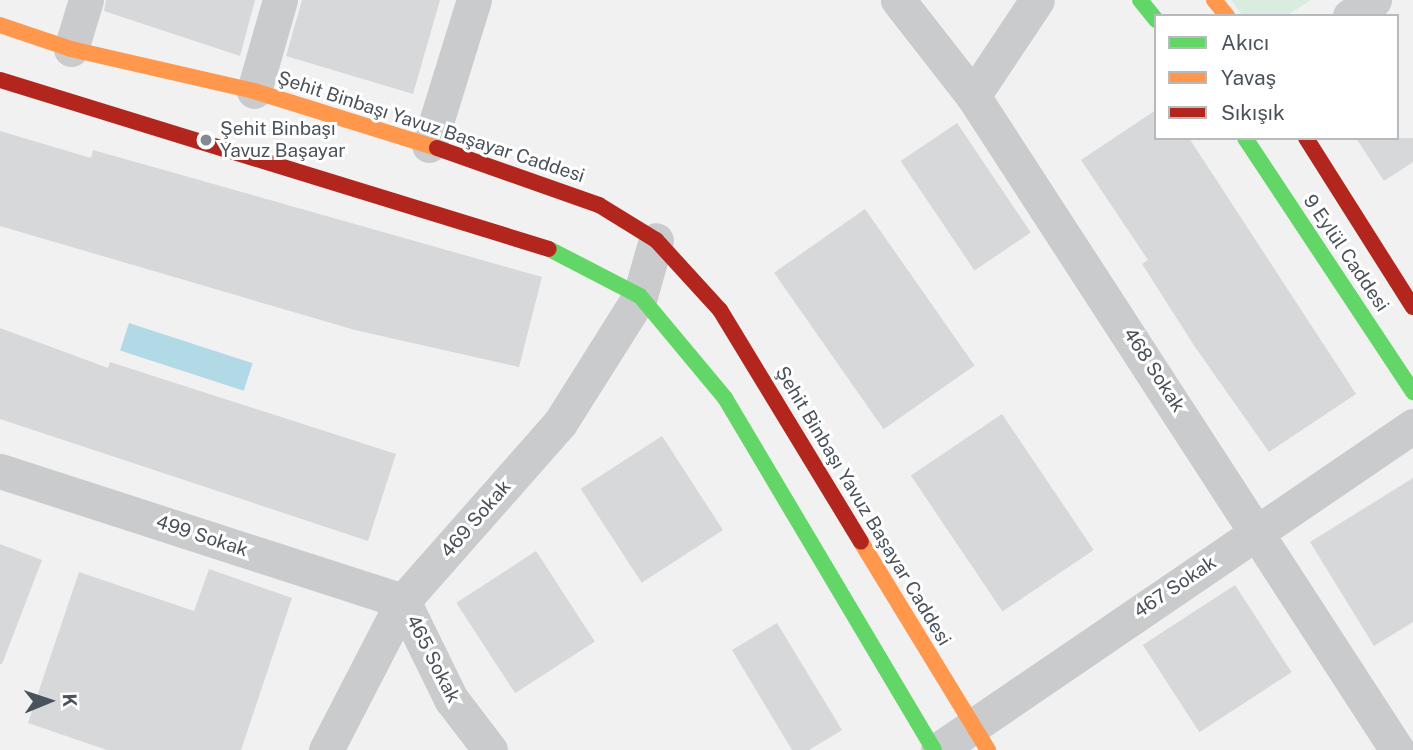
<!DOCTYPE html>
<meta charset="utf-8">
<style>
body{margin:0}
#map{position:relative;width:1413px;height:750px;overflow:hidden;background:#f1f1f1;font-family:"Public Sans",sans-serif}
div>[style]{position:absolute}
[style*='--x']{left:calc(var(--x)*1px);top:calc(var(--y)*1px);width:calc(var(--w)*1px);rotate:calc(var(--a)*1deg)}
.green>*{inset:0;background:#d8ede0}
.water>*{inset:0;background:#b1dae6;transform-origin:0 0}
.building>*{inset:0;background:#d7d8da;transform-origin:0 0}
.street>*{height:35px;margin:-17.5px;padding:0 17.5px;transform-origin:17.5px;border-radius:17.5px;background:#c9cbcc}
.fast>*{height:16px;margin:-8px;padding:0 8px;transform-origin:8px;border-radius:8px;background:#63d668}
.slow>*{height:16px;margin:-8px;padding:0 8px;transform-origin:8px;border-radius:8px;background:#ff974d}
.jam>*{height:16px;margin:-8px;padding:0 8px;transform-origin:8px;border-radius:8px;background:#b3261e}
.dots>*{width:19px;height:19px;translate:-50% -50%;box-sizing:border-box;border:4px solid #fff;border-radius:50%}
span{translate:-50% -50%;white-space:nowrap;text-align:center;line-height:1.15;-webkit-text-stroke:6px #fff;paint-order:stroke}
.street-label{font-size:19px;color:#4a525b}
.poi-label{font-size:19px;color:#4a525b}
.left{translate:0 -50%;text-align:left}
.legend{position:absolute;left:1154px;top:14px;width:245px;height:126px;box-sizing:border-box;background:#fff;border:2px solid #b7babd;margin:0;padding:9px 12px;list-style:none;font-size:21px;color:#4a525b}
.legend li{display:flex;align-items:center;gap:14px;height:35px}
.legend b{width:35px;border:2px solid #b7babd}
.north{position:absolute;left:14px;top:666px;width:70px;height:70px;-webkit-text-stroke:5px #fff;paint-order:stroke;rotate:88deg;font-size:19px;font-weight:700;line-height:28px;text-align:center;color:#4a525b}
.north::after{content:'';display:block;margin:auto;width:24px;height:32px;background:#4a525b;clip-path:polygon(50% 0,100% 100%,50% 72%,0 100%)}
</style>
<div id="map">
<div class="green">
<div style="clip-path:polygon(1231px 0,1311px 0,1286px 16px,1243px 16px)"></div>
</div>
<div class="water">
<div style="left:129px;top:323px;width:130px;height:29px;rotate:18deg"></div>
</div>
<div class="building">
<div style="clip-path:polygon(106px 0,255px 0,240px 56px,104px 11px)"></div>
<div style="clip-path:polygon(302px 0,440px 0,413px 94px,286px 56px)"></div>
<div style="clip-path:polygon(1156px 110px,1156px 138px,1189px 138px,1356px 394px,1269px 452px,1195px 347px,1142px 264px,1148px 260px,1081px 160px)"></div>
<div style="left:957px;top:123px;width:132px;height:68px;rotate:56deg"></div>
<div style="clip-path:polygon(0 131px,91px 158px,93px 150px,542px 277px,519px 367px,355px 330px,0 226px)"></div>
<div style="clip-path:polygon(1356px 138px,1413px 138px,1413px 162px,1384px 181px)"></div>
<div style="left:865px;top:209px;width:191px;height:111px;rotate:55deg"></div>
<div style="clip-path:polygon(0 328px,108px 368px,110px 362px,396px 454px,368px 541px,0 419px)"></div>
<div style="left:1002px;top:414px;width:164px;height:110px;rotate:56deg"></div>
<div style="left:662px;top:436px;width:112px;height:97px;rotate:57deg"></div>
<div style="clip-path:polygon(1413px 478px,1413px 622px,1374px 646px,1310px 542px)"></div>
<div style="clip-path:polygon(0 544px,42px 560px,2px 664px,0 664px)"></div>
<div style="left:536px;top:551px;width:108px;height:95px;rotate:57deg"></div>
<div style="clip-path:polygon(209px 569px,292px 598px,241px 750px,107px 750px,28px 723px,79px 572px,194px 611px)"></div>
<div style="left:1235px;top:585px;width:104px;height:110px;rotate:57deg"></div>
<div style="clip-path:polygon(777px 623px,842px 730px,809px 750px,792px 750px,732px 650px)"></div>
</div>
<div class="street">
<div style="--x:898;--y:0;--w:122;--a:52"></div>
<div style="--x:973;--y:96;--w:779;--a:57.04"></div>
<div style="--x:1350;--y:16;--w:29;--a:-34"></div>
<div style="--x:71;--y:49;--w:51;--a:-73"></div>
<div style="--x:254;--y:91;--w:95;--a:-74.1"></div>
<div style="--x:973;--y:96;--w:115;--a:-56.3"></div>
<div style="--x:429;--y:145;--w:152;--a:-72.8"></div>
<div style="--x:0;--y:471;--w:423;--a:17.9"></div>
<div style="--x:403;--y:601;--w:109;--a:63.9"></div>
<div style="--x:451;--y:699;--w:64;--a:52.6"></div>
<div style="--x:326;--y:750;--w:168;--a:-62.7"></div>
<div style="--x:403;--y:601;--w:237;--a:-48.6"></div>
<div style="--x:560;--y:423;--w:150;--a:-57.8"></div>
<div style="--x:640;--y:296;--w:58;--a:-74.1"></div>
<div style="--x:938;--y:750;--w:575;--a:-34.3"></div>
</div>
<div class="fast">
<div style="--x:1140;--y:0;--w:26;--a:51"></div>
<div style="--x:1245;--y:138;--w:305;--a:56.5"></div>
<div style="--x:549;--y:249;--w:102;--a:27.3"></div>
<div style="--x:640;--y:296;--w:133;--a:50.2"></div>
<div style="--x:725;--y:398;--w:409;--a:59.3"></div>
</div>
<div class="slow">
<div style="--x:1214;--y:0;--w:21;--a:51"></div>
<div style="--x:0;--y:25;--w:75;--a:18.7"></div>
<div style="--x:71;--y:49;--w:188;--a:12.9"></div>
<div style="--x:254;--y:91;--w:192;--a:17.3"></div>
<div style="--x:861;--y:542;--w:244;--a:58.6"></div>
</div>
<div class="jam">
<div style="--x:0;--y:80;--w:574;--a:17.11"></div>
<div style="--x:1306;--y:138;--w:200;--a:57.7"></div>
<div style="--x:437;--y:148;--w:172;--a:19.4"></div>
<div style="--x:599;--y:205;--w:67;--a:31.6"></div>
<div style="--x:656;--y:240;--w:95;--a:47.6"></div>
<div style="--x:720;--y:310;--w:271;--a:58.7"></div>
</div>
<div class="dots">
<div style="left:206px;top:140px;background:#848a90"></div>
</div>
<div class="street-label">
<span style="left:431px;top:127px;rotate:18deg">Şehit Binbaşı Yavuz Başayar Caddesi</span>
<span style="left:1346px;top:253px;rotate:56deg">9 Eylül Caddesi</span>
<span style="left:1154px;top:370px;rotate:57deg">468 Sokak</span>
<span style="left:863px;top:506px;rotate:59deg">Şehit Binbaşı Yavuz Başayar Caddesi</span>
<span style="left:476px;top:519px;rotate:-49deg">469 Sokak</span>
<span style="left:202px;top:536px;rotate:18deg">499 Sokak</span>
<span style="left:1175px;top:587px;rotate:-34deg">467 Sokak</span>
<span style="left:433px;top:659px;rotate:63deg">465 Sokak</span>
</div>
<div class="poi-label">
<span class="left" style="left:220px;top:140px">Şehit Binbaşı<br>Yavuz Başayar</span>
</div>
<ul class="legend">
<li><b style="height:9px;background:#63d668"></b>Akıcı</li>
<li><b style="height:9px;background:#ff974d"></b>Yavaş</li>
<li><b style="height:9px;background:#b3261e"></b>Sıkışık</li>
</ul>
<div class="north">K</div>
</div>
